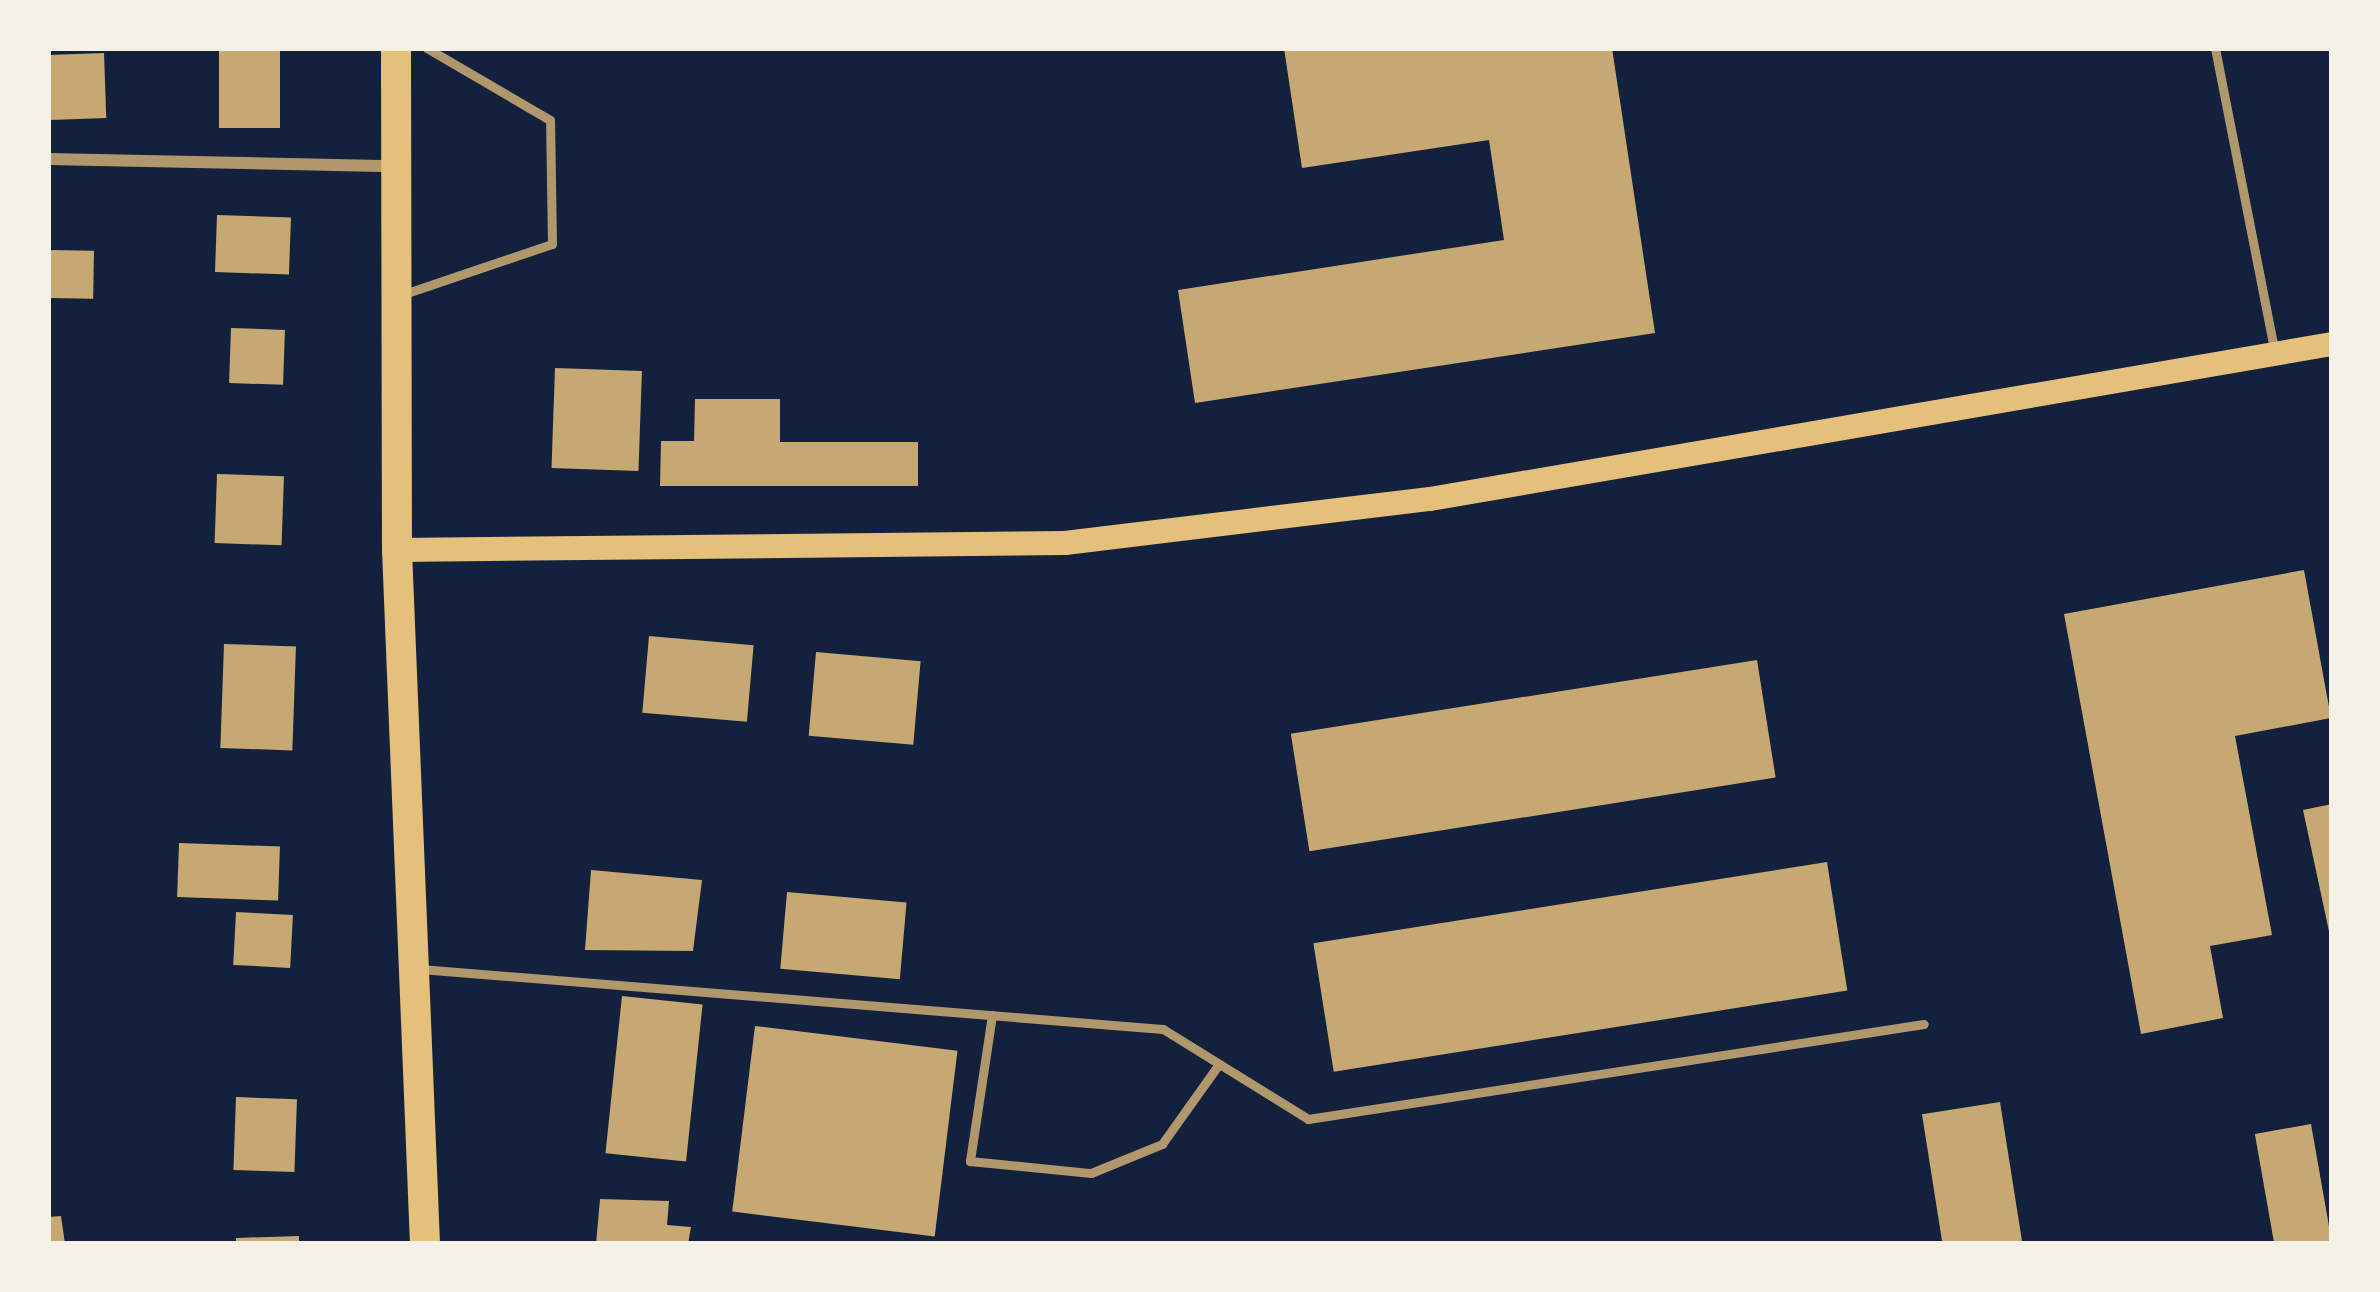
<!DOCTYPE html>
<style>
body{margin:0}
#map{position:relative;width:2380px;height:1292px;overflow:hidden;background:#14213d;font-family:"PT Sans Narrow",sans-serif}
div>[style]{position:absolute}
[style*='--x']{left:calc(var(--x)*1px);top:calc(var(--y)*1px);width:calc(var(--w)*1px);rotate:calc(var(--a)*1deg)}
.building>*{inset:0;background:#c6a872;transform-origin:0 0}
.service>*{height:9px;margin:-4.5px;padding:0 4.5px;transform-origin:4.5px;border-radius:4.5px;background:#b1986c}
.minor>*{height:12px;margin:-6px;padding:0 6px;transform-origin:6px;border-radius:6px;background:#b1986c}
.secondary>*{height:24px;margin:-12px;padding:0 12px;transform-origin:12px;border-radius:12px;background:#e5c07b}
.primary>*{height:30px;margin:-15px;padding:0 15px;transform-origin:15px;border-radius:15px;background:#e5c07b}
span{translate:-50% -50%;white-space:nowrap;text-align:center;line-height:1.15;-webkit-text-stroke:9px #f6f1e7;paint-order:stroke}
.frame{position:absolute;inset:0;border:51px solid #f6f1e7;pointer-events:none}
</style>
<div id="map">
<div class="building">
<div style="left:219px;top:48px;width:61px;height:80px"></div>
<div style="clip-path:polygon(1284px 48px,1612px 48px,1655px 333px,1195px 403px,1178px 290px,1504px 240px,1489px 140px,1302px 168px)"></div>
<div style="left:104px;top:53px;width:65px;height:56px;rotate:88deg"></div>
<div style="left:217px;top:215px;width:74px;height:57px;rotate:2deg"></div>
<div style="left:48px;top:250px;width:46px;height:48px;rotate:1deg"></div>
<div style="left:231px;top:328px;width:54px;height:55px;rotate:2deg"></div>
<div style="left:555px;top:368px;width:87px;height:100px;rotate:2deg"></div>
<div style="clip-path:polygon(695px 399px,780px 399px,780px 442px,918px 442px,918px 486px,660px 486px,661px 441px,694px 441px)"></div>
<div style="left:217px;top:474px;width:67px;height:69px;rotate:2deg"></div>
<div style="clip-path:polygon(2304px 570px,2331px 718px,2235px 736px,2272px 935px,2210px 946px,2223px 1018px,2141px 1034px,2064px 614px)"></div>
<div style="left:649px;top:636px;width:105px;height:77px;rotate:5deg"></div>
<div style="left:224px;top:644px;width:72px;height:104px;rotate:2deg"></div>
<div style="left:816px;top:652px;width:105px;height:84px;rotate:5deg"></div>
<div style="left:1757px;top:660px;width:119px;height:472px;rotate:81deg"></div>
<div style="clip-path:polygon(2332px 804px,2332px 936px,2330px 936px,2303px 810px)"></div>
<div style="left:179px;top:843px;width:101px;height:54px;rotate:2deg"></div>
<div style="left:1827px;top:862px;width:130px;height:520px;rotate:81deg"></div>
<div style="clip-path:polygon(591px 870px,702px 880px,693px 951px,585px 950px)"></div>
<div style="left:787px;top:892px;width:120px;height:77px;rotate:5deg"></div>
<div style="left:236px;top:912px;width:57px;height:53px;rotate:3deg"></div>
<div style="left:622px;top:996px;width:81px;height:158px;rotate:6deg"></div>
<div style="left:755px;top:1026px;width:204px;height:187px;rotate:7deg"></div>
<div style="left:236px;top:1097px;width:61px;height:73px;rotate:2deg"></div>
<div style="left:2000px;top:1102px;width:144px;height:79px;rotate:81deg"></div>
<div style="left:2311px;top:1124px;width:122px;height:57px;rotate:80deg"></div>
<div style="clip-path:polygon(600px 1199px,669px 1201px,667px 1225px,691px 1227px,688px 1244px,596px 1244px)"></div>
<div style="clip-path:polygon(61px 1216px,65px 1244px,48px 1244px,48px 1217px)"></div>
<div style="clip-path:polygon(299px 1236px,299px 1244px,236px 1244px,236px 1238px)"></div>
</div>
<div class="service">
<div style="--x:2215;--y:48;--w:307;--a:78.9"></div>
<div style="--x:404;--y:294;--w:156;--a:-18.7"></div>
<div style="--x:552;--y:244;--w:124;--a:-90.9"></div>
<div style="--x:550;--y:120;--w:143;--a:-149.7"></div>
<div style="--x:420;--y:969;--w:745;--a:4.62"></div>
<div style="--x:1163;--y:1029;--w:171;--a:31.8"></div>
<div style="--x:1308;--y:1119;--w:623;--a:-8.77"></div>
<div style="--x:992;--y:1015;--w:148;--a:98.6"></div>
<div style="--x:970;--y:1161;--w:122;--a:5.7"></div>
<div style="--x:1091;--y:1173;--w:77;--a:-22.2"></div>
<div style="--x:1162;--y:1144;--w:98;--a:-54.5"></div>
</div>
<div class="minor">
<div style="--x:48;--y:159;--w:345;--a:1.2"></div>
</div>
<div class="secondary">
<div style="--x:397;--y:550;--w:668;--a:-0.6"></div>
<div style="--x:1065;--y:543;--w:368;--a:-6.9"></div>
<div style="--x:1430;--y:499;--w:915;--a:-9.75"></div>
</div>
<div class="primary">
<div style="--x:396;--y:48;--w:502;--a:89.89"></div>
<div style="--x:397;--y:550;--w:695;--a:87.69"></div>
</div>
<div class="frame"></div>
</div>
